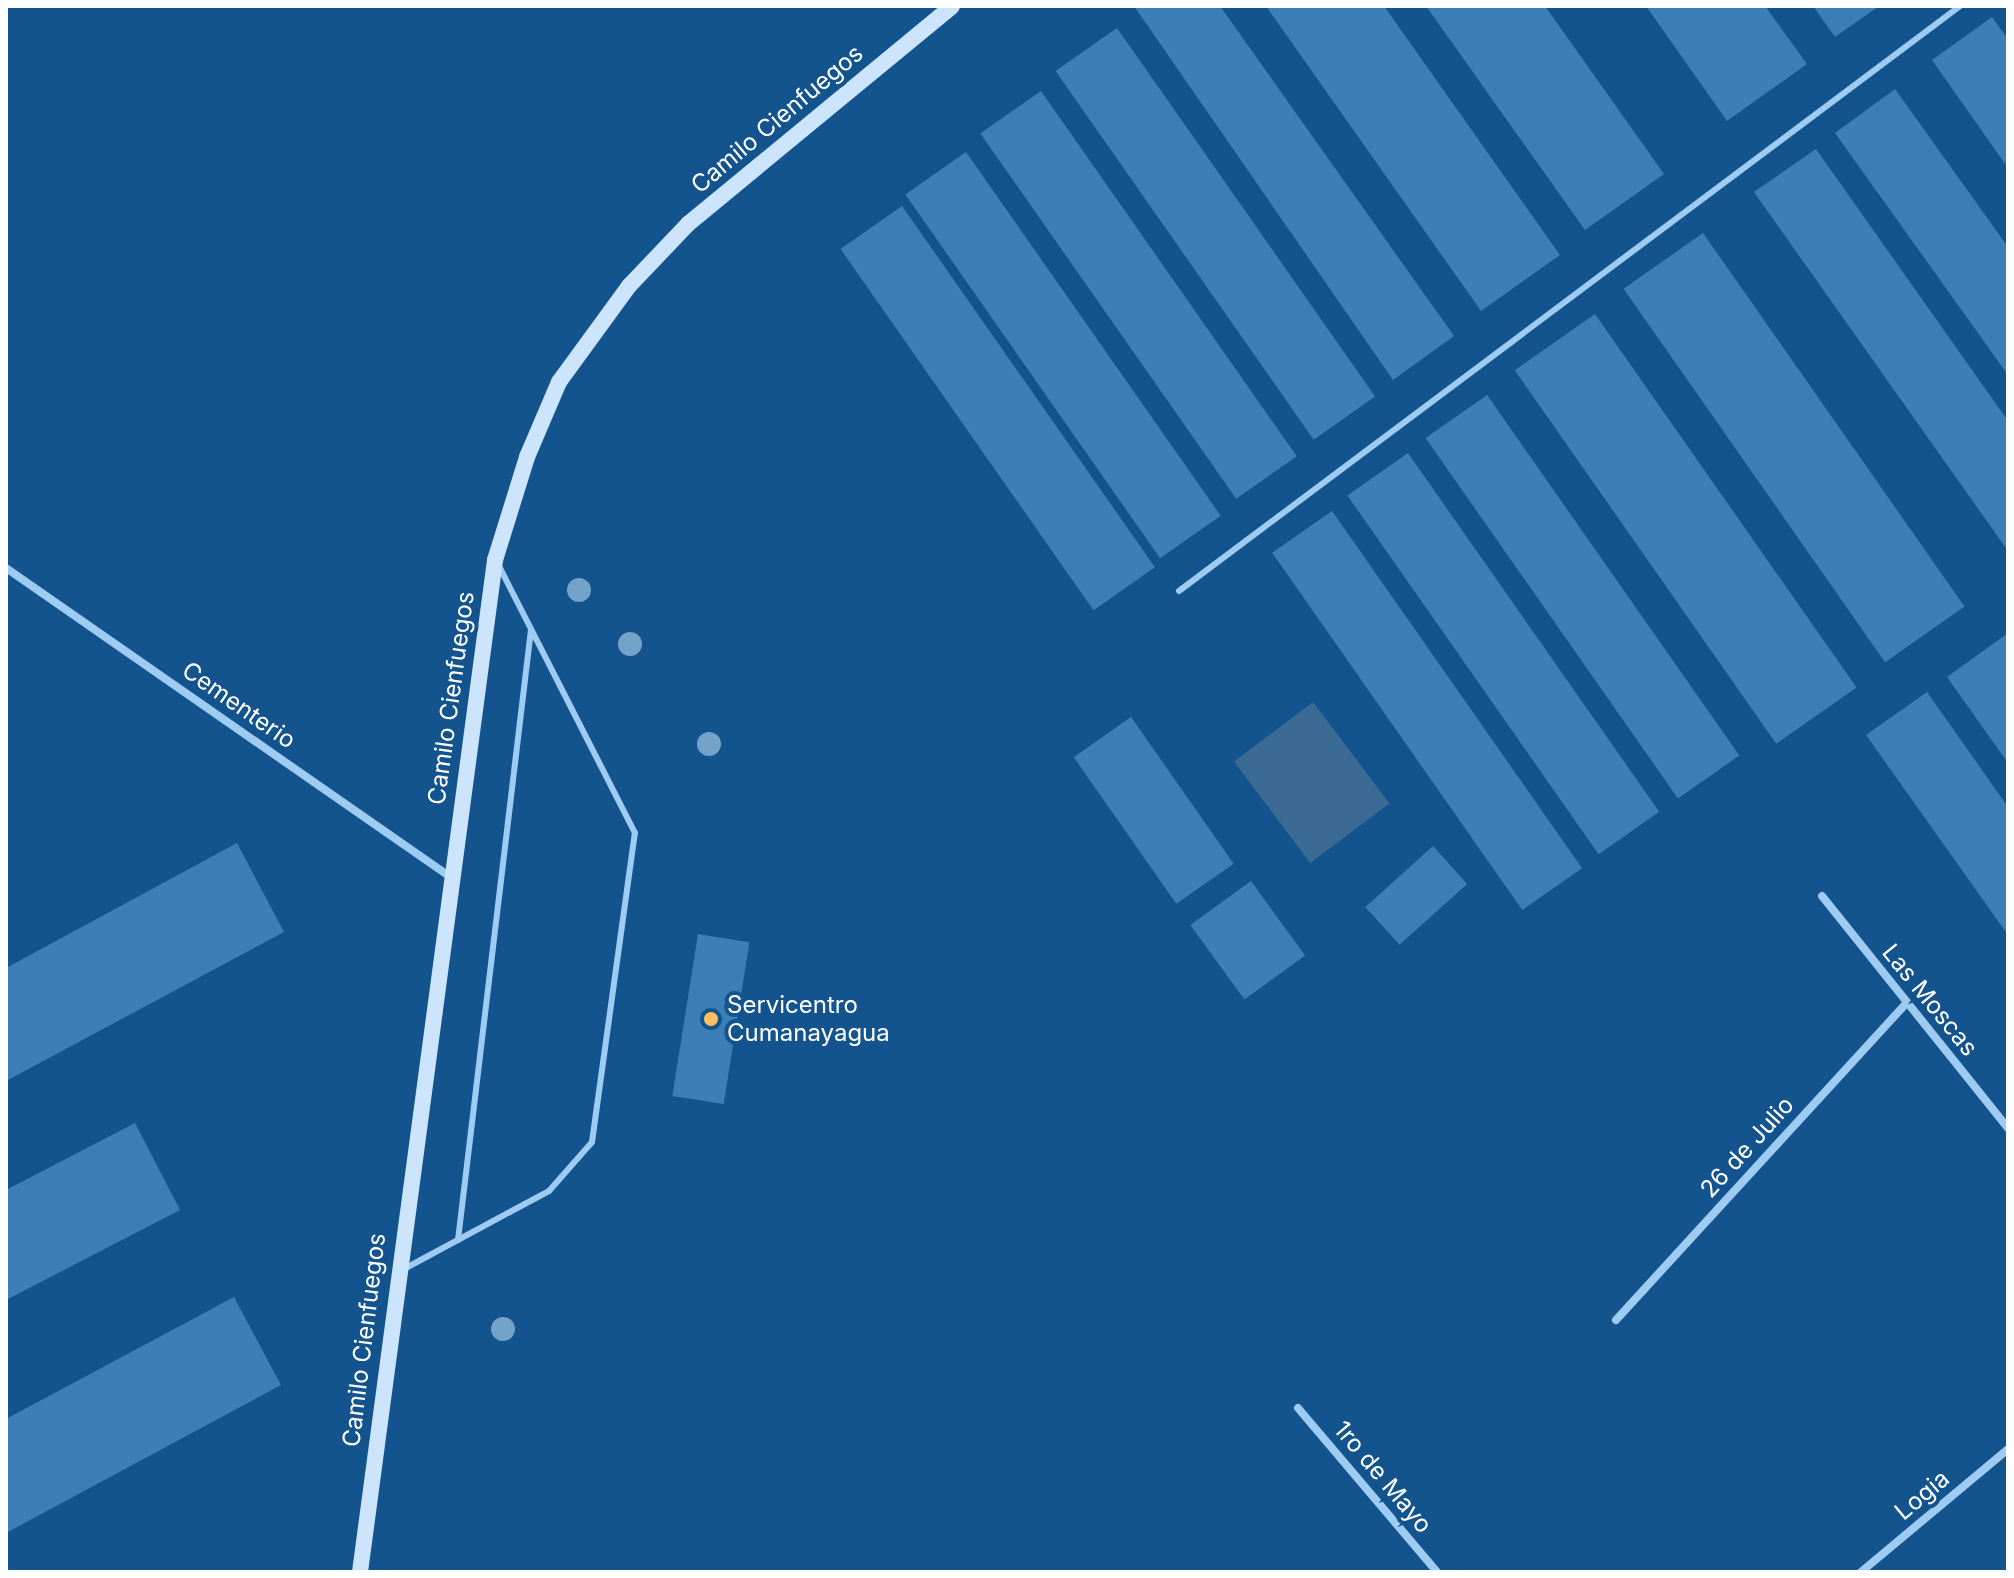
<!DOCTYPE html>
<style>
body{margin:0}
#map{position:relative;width:2014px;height:1578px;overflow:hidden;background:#13548e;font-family:Inter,sans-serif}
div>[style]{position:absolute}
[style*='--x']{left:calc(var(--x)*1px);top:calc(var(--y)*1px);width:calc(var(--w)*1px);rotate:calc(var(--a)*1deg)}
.water>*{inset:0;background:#3b6b95;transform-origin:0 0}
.building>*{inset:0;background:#3c7fb8;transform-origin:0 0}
.lane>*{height:6px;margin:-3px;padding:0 3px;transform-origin:3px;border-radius:3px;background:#9dcbf1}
.street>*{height:8px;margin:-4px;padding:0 4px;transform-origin:4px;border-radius:4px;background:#9dcbf1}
.secondary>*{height:16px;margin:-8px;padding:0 8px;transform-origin:8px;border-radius:8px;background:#cce5fc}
.trees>*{width:24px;height:24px;margin:-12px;border-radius:50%;background:#74a3ca}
.dots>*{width:22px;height:22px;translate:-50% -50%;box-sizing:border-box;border:4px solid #13548e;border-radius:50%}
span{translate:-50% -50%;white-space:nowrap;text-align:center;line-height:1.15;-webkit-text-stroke:8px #13548e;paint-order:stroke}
.street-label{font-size:24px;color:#fff}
.poi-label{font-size:24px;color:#fff}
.left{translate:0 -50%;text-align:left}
.frame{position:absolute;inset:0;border:8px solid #fff;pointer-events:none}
</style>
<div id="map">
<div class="water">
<div style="left:1313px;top:702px;width:127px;height:99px;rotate:53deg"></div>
</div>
<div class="building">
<div style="clip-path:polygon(1134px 6px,1220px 6px,1454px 336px,1393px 380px)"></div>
<div style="clip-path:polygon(1266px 6px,1384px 6px,1560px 255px,1481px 311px)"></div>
<div style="clip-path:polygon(1426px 6px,1545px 6px,1664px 174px,1585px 230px)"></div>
<div style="clip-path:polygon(1646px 6px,1765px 6px,1807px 64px,1727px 121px)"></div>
<div style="clip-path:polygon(1813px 6px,1879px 6px,1835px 37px)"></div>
<div style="clip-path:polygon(1992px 17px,2008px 39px,2008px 168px,1932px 60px)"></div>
<div style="left:1117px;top:28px;width:450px;height:75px;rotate:55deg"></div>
<div style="clip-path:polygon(1895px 89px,2008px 247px,2008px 375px,1835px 133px)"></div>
<div style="left:1041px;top:91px;width:446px;height:74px;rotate:55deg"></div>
<div style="clip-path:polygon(1816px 149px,2008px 421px,2008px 551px,1754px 192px)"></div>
<div style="left:966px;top:152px;width:444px;height:74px;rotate:55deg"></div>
<div style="left:902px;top:206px;width:441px;height:75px;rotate:55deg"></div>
<div style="left:1703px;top:233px;width:456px;height:97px;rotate:55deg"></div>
<div style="left:1595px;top:314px;width:456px;height:98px;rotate:55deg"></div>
<div style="left:1487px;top:395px;width:440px;height:75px;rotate:55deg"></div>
<div style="left:1408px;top:453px;width:438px;height:74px;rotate:55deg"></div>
<div style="left:1332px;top:511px;width:436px;height:73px;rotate:55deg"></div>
<div style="clip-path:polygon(2008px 633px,2008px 763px,1947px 677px)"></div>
<div style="clip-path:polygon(1927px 692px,2008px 807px,2008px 935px,1866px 735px)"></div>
<div style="left:1131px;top:717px;width:179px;height:70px;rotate:55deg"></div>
<div style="clip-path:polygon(237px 843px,284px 932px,6px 1081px,6px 968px)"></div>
<div style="left:1433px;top:846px;width:51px;height:91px;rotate:48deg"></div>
<div style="left:1251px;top:881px;width:92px;height:75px;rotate:54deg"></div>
<div style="left:698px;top:934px;width:52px;height:164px;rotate:9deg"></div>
<div style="clip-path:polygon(135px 1123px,180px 1210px,6px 1300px,6px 1190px)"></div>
<div style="clip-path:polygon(234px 1297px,281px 1385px,6px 1533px,6px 1419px)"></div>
</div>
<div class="lane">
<div style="--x:1179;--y:591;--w:976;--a:-36.83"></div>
<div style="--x:458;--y:1240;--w:614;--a:-83.18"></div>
<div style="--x:404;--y:1269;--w:165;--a:-28.3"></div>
<div style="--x:549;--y:1191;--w:65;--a:-48.7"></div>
<div style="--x:592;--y:1142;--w:312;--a:-82.1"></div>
<div style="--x:635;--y:833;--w:300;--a:-117"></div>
</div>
<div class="street">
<div style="--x:6;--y:568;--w:540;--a:34.81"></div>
<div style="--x:1822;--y:896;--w:297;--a:51.3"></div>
<div style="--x:1616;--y:1320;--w:431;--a:-47.5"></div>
<div style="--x:1298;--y:1408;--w:215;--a:49.7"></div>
<div style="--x:1861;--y:1572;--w:192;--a:-39.9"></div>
</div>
<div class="secondary">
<div style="--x:360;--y:1572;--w:1021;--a:-82.4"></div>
<div style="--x:495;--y:560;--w:108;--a:-72.7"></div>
<div style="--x:527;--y:457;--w:82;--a:-66.9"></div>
<div style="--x:559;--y:382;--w:119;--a:-53.9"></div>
<div style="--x:629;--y:286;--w:86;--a:-46.4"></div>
<div style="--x:688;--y:224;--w:342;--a:-39.5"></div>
</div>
<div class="trees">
<div style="left:579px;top:590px"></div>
<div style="left:630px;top:644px"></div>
<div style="left:709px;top:744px"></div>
<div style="left:503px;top:1329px"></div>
</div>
<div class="dots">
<div style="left:711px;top:1019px;background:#ffc15d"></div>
</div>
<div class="street-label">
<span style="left:777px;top:119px;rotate:-40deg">Camilo Cienfuegos</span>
<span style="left:451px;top:698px;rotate:-82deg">Camilo Cienfuegos</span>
<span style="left:239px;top:705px;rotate:35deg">Cementerio</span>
<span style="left:1930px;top:1000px;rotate:51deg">Las Moscas</span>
<span style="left:1747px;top:1147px;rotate:-48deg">26 de Julio</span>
<span style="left:364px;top:1340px;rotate:-83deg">Camilo Cienfuegos</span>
<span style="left:1383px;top:1477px;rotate:50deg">1ro de Mayo</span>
<span style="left:1922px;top:1495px;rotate:-40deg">Logia</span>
</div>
<div class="poi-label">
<span class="left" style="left:727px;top:1019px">Servicentro<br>Cumanayagua</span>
</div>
<div class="frame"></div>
</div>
